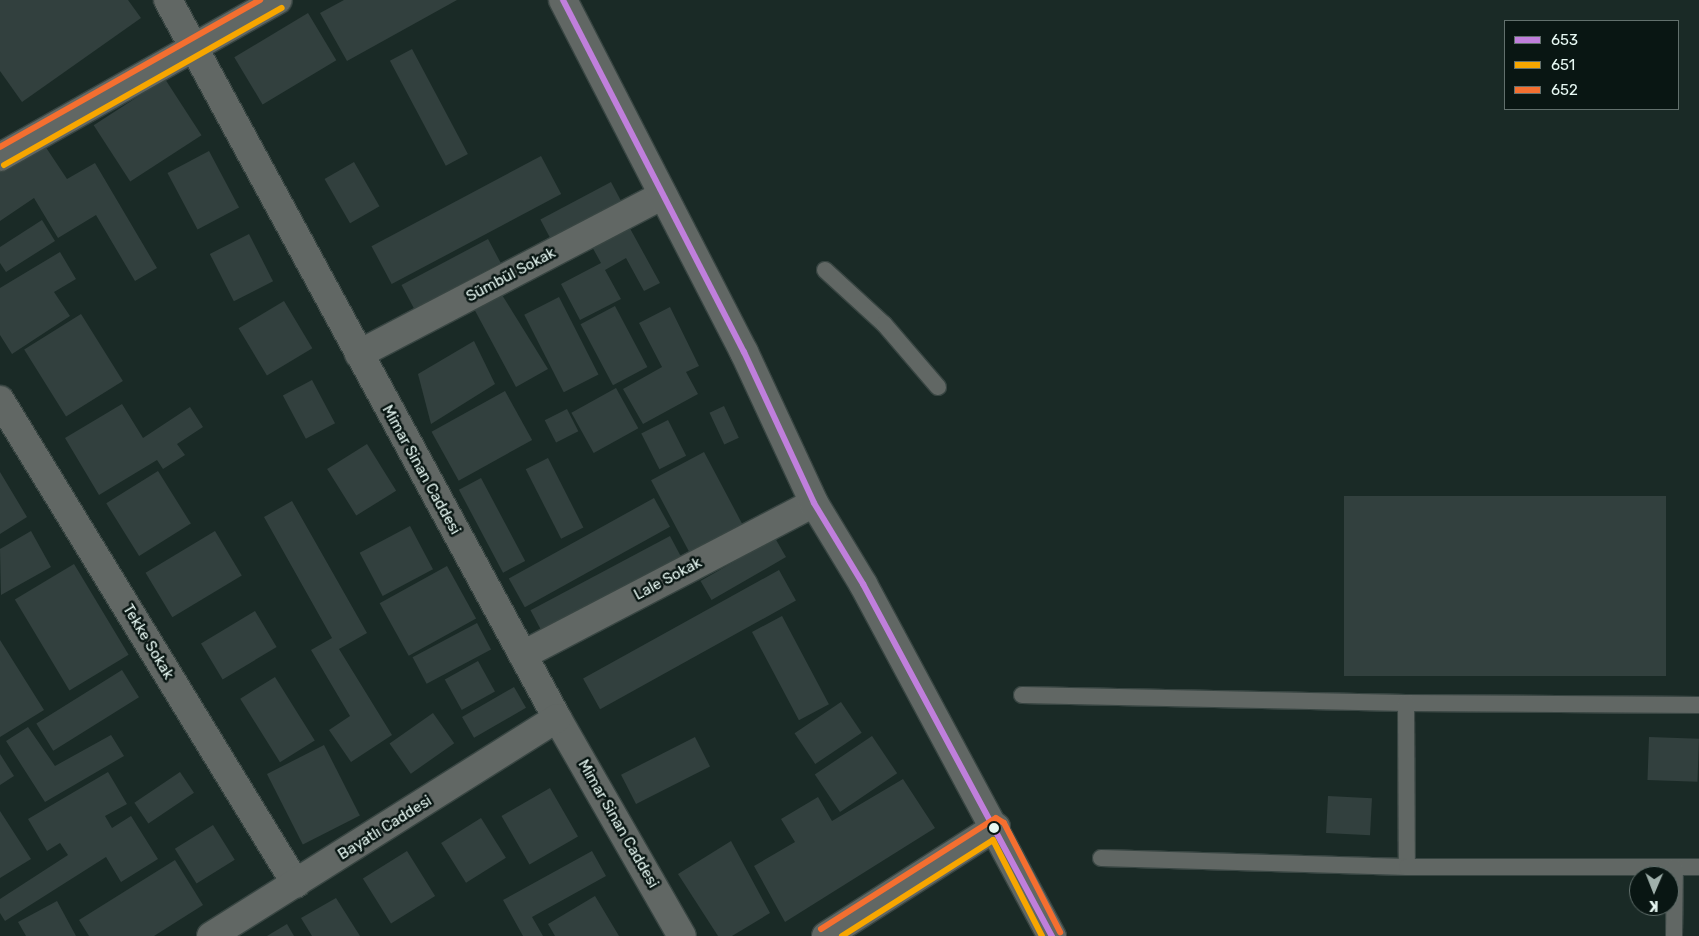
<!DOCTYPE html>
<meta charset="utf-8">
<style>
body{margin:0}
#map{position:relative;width:1699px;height:936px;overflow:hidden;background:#1a2a26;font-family:Rubik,sans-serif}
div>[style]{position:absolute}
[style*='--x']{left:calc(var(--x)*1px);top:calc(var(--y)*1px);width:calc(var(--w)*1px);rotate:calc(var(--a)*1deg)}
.building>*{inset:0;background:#32403e;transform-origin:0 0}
.roads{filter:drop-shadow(1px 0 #384542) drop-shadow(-1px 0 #384542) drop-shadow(0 1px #384542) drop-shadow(0 -1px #384542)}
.service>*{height:16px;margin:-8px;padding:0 8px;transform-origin:8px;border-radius:8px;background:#616764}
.minor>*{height:28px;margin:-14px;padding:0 14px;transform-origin:14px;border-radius:14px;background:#616764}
.tertiary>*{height:28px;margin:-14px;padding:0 14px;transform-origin:14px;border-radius:14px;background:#616764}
.bus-1>*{height:6px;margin:-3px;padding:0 3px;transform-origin:3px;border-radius:3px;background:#c07fdc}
.bus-2>*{height:6px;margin:-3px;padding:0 3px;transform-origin:3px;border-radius:3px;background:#f7a600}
.bus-3>*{height:6px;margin:-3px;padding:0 3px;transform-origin:3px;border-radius:3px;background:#f46f30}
.dots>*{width:14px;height:14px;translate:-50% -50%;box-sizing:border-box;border:2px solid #091613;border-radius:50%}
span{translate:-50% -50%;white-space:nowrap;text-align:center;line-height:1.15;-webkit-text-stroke:5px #091613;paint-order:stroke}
.street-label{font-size:15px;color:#e7f8f3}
.legend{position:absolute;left:1504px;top:20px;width:175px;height:90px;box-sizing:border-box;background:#091613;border:1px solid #62706d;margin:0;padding:6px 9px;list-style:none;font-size:15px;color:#e7f8f3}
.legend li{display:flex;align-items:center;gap:10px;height:25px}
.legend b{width:25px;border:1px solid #62706d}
.north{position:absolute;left:1629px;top:866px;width:50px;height:50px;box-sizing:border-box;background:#091613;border:1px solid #62706d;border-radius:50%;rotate:181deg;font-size:14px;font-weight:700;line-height:20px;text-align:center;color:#e7f8f3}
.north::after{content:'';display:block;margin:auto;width:18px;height:22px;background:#9fb0ab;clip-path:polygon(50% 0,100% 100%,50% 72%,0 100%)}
</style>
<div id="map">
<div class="building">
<div style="clip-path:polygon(0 0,128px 0,141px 18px,22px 102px,0 71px)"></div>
<div style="clip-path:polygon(344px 0,457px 0,347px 61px,320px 13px)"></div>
<div style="left:308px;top:13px;width:55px;height:86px;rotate:59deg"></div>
<div style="left:412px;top:49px;width:119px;height:25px;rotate:62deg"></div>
<div style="left:165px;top:79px;width:67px;height:85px;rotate:57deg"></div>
<div style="clip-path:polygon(43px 143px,67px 179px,95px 163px,157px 268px,135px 281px,96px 215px,58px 238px,34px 198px,0 221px,0 171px)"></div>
<div style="left:209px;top:151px;width:64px;height:47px;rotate:62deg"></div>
<div style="left:541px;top:156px;width:43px;height:192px;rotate:62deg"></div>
<div style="left:354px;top:162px;width:51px;height:34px;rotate:60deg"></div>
<div style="left:611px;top:182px;width:24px;height:80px;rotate:62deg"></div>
<div style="clip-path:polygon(42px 220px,55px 241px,6px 272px,0 263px,0 247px)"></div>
<div style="clip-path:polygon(627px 223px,660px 283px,644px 291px,626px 258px,605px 270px,621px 299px,580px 320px,561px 284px,601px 263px,590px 243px)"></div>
<div style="left:249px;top:234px;width:53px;height:44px;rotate:63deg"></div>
<div style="left:488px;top:239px;width:27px;height:98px;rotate:62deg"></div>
<div style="clip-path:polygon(60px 252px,76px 279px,54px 292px,70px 316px,12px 354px,0 335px,0 288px)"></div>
<div style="clip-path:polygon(499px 290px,548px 369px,516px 387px,472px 305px)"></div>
<div style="left:559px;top:297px;width:87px;height:39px;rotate:63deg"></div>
<div style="left:284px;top:301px;width:55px;height:53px;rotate:59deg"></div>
<div style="left:615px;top:306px;width:69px;height:39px;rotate:62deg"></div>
<div style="clip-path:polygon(670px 307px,699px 366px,686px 372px,698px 394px,643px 424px,623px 389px,662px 367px,639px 323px)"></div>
<div style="left:81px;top:314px;width:79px;height:67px;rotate:58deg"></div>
<div style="clip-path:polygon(474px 341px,495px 384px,431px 424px,418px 374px)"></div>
<div style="left:312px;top:380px;width:49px;height:33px;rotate:62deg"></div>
<div style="left:616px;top:388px;width:46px;height:51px;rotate:61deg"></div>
<div style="left:505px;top:391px;width:56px;height:84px;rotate:61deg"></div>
<div style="clip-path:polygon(122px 404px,143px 438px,190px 407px,203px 427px,177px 444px,185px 455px,163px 469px,157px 460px,99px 495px,65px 438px)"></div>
<div style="left:724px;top:406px;width:35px;height:16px;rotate:65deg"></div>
<div style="left:567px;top:409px;width:25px;height:25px;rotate:63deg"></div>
<div style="left:668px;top:420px;width:40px;height:30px;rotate:63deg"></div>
<div style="left:367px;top:444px;width:55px;height:47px;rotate:58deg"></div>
<div style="left:704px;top:452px;width:82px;height:60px;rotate:62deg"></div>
<div style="left:548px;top:458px;width:78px;height:25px;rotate:63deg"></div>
<div style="left:158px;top:471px;width:62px;height:61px;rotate:58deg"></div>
<div style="clip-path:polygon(0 472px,27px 517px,0 534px)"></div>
<div style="left:481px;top:478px;width:94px;height:25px;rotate:62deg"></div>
<div style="left:1344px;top:496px;width:322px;height:180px"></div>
<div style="left:654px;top:498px;width:33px;height:166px;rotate:61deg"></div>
<div style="clip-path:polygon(292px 501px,367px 633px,339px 649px,392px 735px,351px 762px,329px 730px,350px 716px,311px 650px,332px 638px,264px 517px)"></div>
<div style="left:410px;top:526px;width:49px;height:57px;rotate:62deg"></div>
<div style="clip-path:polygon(31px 531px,51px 567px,1px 595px,0 549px)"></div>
<div style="left:215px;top:531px;width:52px;height:81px;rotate:59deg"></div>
<div style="left:670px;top:536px;width:24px;height:158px;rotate:62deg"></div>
<div style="left:775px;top:538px;width:22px;height:86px;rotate:60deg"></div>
<div style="left:74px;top:564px;width:106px;height:69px;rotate:59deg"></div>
<div style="left:447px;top:566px;width:60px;height:77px;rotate:61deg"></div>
<div style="left:779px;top:570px;width:35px;height:224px;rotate:61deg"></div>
<div style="left:255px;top:611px;width:42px;height:63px;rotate:59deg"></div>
<div style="left:782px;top:616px;width:100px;height:34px;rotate:62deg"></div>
<div style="left:477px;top:623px;width:30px;height:73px;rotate:62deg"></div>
<div style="clip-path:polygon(0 640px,44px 710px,0 737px)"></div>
<div style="left:478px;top:661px;width:35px;height:38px;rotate:61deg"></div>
<div style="left:122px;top:670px;width:32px;height:101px;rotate:58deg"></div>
<div style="left:275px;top:677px;width:75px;height:41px;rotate:58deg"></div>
<div style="left:514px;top:687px;width:24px;height:60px;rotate:60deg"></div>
<div style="left:841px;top:702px;width:37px;height:56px;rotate:56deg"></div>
<div style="left:433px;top:713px;width:37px;height:53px;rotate:55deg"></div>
<div style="clip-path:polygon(28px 727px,55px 766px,111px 735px,124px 756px,45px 802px,6px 741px)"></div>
<div style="left:872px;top:736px;width:45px;height:69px;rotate:56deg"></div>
<div style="left:695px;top:737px;width:33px;height:83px;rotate:63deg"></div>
<div style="left:1649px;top:737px;width:50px;height:43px;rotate:2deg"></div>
<div style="left:324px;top:745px;width:79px;height:64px;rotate:63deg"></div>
<div style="clip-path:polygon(0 754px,14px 776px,0 785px)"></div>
<div style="clip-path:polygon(108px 772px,127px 804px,105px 816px,112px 828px,131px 816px,158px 859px,121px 882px,106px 857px,5px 921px,0 913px,0 899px,68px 855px,60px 843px,47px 851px,28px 819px)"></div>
<div style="left:180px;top:772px;width:25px;height:55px;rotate:56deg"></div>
<div style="clip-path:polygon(903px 779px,935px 828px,785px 922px,754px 866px,795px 842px,781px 819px,818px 797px,832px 821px)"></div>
<div style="left:550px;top:788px;width:56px;height:56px;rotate:60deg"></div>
<div style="left:1328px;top:796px;width:44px;height:37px;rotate:3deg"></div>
<div style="clip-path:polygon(0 811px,31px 859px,0 878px)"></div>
<div style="left:481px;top:818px;width:47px;height:47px;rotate:58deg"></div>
<div style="left:213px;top:825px;width:41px;height:45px;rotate:58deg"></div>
<div style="clip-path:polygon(731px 841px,770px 913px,732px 936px,718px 936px,678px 874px)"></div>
<div style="left:407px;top:851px;width:53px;height:52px;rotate:58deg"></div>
<div style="clip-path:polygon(592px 851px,606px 876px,532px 917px,543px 936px,523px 936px,503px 900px)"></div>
<div style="clip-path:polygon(175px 860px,203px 905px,154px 936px,89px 936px,79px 920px)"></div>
<div style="clip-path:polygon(595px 896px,619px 936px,555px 936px,548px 924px)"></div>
<div style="clip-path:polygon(336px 898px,360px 936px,312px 936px,301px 918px)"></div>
<div style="clip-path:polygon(57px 901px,76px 936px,26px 936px,18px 922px)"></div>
<div style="clip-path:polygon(287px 924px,294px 936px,267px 936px)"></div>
</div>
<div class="roads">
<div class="service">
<div style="--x:825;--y:270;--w:80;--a:42.5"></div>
<div style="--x:884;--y:324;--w:83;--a:49.4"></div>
<div style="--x:1022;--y:695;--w:384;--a:1.2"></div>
<div style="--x:1406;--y:703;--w:293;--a:0.4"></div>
<div style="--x:1406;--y:703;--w:164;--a:89.7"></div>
<div style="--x:1101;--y:858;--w:306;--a:1.7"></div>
<div style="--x:1407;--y:867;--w:292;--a:0"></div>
<div style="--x:1674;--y:936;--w:69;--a:-89.2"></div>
</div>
<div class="minor">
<div style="--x:359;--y:354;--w:343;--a:-27.6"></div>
<div style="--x:0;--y:400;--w:567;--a:58.55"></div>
<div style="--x:523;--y:655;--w:328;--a:-27.6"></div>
</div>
<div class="tertiary">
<div style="--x:168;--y:0;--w:817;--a:61.55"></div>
<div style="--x:557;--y:718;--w:251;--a:60.2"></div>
<div style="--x:563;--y:0;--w:396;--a:62.8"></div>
<div style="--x:744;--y:352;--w:166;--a:65.1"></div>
<div style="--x:814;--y:503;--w:95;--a:58.8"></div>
<div style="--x:863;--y:584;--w:400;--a:61.8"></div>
<div style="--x:0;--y:157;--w:319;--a:-29.5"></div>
<div style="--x:211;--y:936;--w:409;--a:-32.2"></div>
<div style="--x:826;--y:936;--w:202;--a:-32.7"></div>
</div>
</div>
<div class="bus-1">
<div style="--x:563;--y:0;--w:396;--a:62.8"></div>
<div style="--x:744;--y:352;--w:166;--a:65.1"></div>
<div style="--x:814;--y:503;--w:95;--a:58.8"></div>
<div style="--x:863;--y:584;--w:400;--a:61.8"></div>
</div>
<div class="bus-2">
<div style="--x:4;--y:165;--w:319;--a:-29.5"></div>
<div style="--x:842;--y:936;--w:179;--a:-32.4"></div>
<div style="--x:993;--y:840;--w:108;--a:63"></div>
</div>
<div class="bus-3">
<div style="--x:0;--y:147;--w:299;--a:-29.5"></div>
<div style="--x:821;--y:929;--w:207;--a:-32.4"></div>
<div style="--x:996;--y:818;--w:9;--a:32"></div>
<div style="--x:1004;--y:823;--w:123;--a:62.8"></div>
</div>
<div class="dots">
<div style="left:994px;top:828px;background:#e7f8f3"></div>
</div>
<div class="street-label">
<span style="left:511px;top:275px;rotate:-28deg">Sümbül Sokak</span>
<span style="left:421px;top:470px;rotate:61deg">Mimar Sinan Caddesi</span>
<span style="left:668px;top:579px;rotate:-28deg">Lale Sokak</span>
<span style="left:148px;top:642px;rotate:59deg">Tekke Sokak</span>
<span style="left:618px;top:824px;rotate:60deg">Mimar Sinan Caddesi</span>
<span style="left:385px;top:828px;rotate:-32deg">Bayatlı Caddesi</span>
</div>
<ul class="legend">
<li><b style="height:6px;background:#c07fdc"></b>653</li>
<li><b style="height:6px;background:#f7a600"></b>651</li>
<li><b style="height:6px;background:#f46f30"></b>652</li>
</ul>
<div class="north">K</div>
</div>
